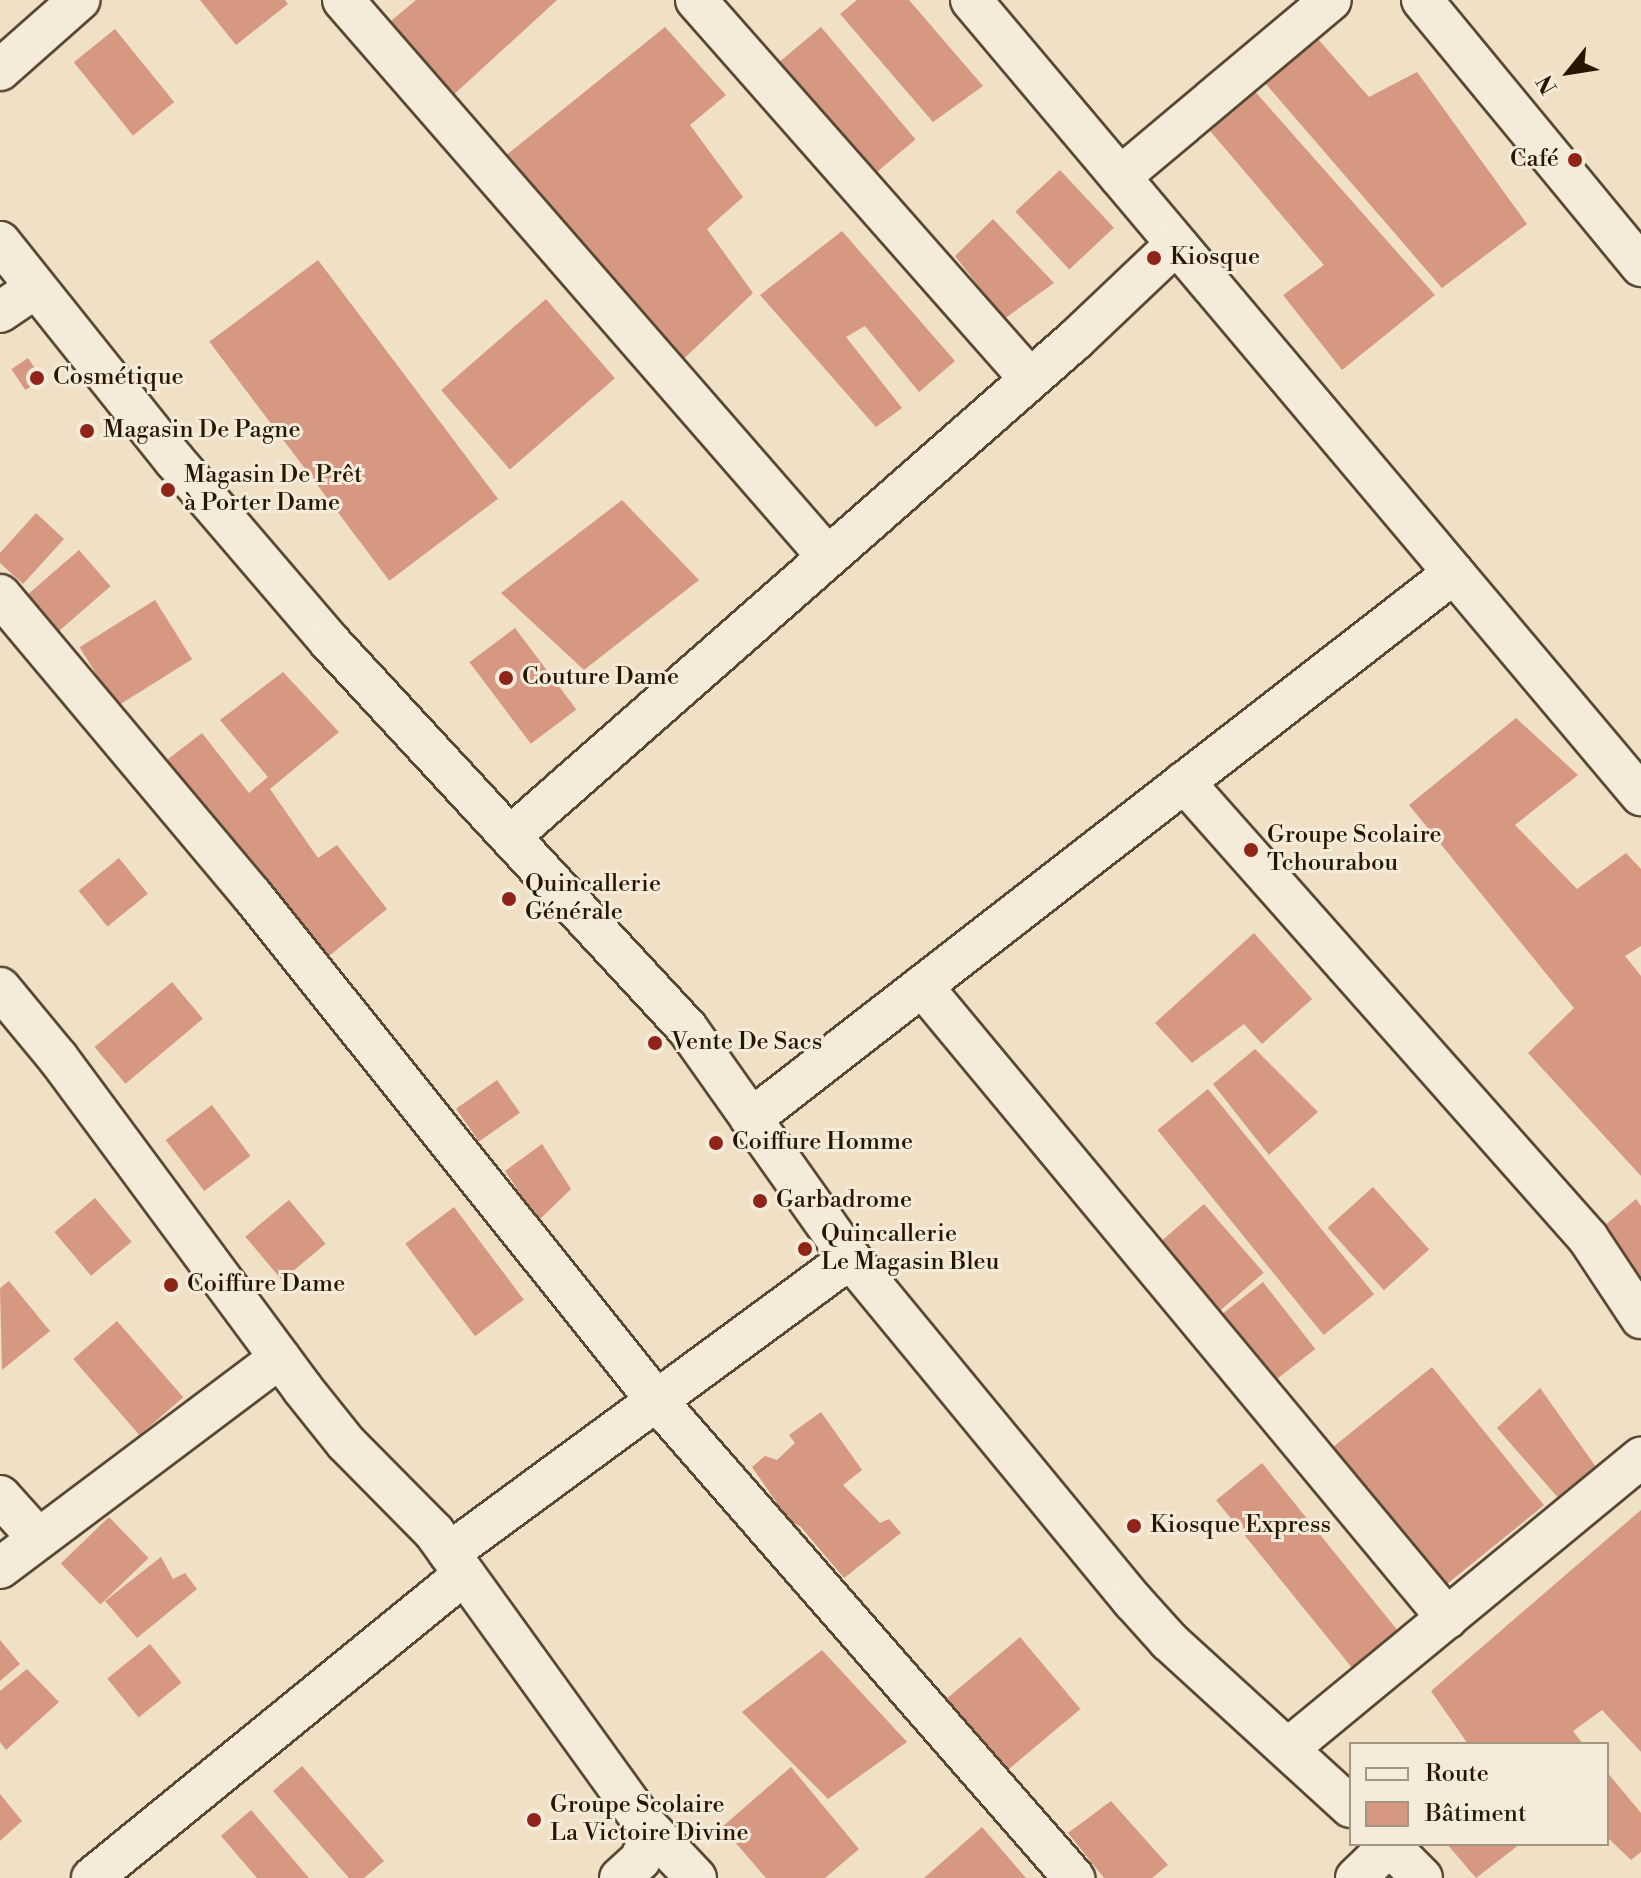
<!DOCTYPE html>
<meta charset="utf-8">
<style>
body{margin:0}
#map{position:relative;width:1641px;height:1878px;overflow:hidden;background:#efe0c6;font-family:"Libre Bodoni",serif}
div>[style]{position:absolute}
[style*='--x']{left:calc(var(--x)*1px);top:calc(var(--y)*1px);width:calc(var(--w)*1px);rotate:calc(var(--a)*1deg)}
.building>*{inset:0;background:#d79882;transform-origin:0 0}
.roads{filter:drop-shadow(2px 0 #594832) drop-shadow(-2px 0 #594832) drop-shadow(0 2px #594832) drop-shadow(0 -2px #594832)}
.minor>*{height:40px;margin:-20px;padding:0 20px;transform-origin:20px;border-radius:20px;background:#f5ebda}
.dots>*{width:22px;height:22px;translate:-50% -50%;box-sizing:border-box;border:4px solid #f5ebda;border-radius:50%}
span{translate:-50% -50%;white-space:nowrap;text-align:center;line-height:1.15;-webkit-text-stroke:6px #f5ebda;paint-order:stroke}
.poi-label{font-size:24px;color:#271600}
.right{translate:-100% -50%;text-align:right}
.left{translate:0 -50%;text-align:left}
.legend{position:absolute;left:1349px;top:1742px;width:260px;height:104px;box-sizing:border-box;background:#f5ebda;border:2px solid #a39683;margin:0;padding:10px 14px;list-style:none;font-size:24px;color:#271600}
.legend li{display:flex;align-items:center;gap:16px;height:40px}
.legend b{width:40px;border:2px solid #a39683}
.north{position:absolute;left:1529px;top:32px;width:80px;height:80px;-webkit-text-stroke:6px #f5ebda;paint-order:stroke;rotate:240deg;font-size:22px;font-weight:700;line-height:32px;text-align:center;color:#271600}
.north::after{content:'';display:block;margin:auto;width:28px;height:36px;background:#271600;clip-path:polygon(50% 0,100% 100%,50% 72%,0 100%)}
</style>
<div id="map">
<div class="building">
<div style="clip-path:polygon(200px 0,285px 0,288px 4px,236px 45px)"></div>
<div style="clip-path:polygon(416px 0,557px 0,450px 98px,385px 26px)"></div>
<div style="clip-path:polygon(857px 0,909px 0,983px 86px,933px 122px,840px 14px)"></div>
<div style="clip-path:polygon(665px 27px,726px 95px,690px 125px,743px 197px,707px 229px,753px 293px,673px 369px,494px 165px)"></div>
<div style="left:821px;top:27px;width:147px;height:55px;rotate:50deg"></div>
<div style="left:115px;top:29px;width:94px;height:53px;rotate:51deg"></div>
<div style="clip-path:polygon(1317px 38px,1369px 97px,1417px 72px,1527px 224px,1442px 288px,1259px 76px)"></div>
<div style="clip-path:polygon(1244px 79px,1435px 295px,1342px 370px,1283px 295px,1324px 265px,1200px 119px)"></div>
<div style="left:1060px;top:170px;width:79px;height:61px;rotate:47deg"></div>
<div style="clip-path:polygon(993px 219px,1054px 283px,1004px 319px,955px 256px)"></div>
<div style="clip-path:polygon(842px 231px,955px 361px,919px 392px,865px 326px,846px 337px,902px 408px,876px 427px,760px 295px)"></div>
<div style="left:318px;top:260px;width:299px;height:136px;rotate:53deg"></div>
<div style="left:546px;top:299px;width:105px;height:139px;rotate:49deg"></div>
<div style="left:28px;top:358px;width:25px;height:20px;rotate:56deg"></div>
<div style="clip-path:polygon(622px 500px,699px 580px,584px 670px,501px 593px)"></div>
<div style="clip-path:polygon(36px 513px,64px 539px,23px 584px,0 563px,0 553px)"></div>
<div style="left:79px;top:550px;width:48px;height:69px;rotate:49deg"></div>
<div style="left:155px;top:600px;width:70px;height:89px;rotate:58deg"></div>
<div style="left:515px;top:628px;width:102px;height:57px;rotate:53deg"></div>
<div style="clip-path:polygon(283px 672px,339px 732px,270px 789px,318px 858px,337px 845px,387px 909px,329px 956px,163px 763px,202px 733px,249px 793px,268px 777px,220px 720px)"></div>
<div style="clip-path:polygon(1516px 718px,1578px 775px,1515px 825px,1577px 889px,1626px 853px,1641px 869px,1641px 946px,1625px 956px,1641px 976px,1641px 1176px,1528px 1053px,1574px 1008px,1409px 805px)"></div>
<div style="left:119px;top:858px;width:46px;height:52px;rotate:51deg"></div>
<div style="clip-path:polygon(1254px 933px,1312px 999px,1262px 1044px,1244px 1024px,1192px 1063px,1155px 1023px)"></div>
<div style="left:172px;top:982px;width:48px;height:101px;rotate:50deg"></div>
<div style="clip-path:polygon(1255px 1049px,1318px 1112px,1269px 1155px,1213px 1084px)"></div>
<div style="left:497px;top:1080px;width:40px;height:50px;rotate:55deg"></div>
<div style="left:1208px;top:1089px;width:264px;height:65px;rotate:51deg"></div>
<div style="left:212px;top:1105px;width:64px;height:58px;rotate:53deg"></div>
<div style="clip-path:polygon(542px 1144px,571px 1189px,538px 1221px,505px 1171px)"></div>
<div style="left:1373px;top:1187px;width:84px;height:61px;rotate:48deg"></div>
<div style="left:95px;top:1198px;width:57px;height:53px;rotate:50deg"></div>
<div style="clip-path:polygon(1636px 1199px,1641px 1206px,1641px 1289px,1597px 1232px)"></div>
<div style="left:289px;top:1200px;width:57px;height:57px;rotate:50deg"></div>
<div style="left:1204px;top:1204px;width:91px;height:66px;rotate:49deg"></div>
<div style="left:454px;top:1207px;width:116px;height:61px;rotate:53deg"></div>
<div style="clip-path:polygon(9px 1281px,50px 1331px,2px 1370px,0 1288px)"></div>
<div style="left:1263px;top:1282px;width:85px;height:54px;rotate:52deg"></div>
<div style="left:117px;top:1321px;width:101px;height:58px;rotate:49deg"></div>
<div style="left:1432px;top:1367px;width:178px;height:130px;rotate:51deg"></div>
<div style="clip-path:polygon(1540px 1388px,1596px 1467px,1560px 1500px,1497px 1428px)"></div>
<div style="clip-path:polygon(821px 1412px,862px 1470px,843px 1485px,880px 1523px,889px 1519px,901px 1533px,844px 1578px,800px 1526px,790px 1522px,752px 1467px,765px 1456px,777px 1460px,795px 1443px,789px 1435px)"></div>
<div style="left:1262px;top:1463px;width:219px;height:59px;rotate:51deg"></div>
<div style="clip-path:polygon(1641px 1510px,1641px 1752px,1602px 1710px,1573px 1731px,1583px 1744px,1468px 1744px,1431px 1691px)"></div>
<div style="left:109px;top:1517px;width:57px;height:67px;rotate:46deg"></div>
<div style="clip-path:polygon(161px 1557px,173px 1579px,185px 1573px,197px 1589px,137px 1638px,105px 1601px)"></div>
<div style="left:1020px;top:1637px;width:94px;height:98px;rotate:50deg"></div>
<div style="clip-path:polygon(0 1640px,20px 1664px,0 1681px)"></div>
<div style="left:150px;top:1644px;width:50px;height:55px;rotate:51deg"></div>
<div style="clip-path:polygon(822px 1650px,907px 1742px,828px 1799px,742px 1712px)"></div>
<div style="clip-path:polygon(27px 1669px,59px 1702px,6px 1750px,0 1742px,0 1691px)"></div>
<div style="clip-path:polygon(302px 1766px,384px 1861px,364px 1878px,349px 1878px,273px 1791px)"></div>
<div style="clip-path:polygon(791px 1767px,859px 1849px,825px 1878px,766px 1878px,722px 1827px)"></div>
<div style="clip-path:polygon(1607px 1772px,1641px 1813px,1641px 1852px,1631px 1860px,1607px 1837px)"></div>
<div style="clip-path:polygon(0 1794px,22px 1821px,0 1841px)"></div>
<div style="clip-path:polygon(1111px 1801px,1168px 1865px,1152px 1878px,1104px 1878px,1068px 1833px)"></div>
<div style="clip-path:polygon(251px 1810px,309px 1878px,257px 1878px,221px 1836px)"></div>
<div style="clip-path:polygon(982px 1827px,1026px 1878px,924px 1878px)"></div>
<div style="clip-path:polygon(1447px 1844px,1520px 1844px,1476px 1878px)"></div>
</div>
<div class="roads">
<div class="minor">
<div style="--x:343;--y:0;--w:737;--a:48.96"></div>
<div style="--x:696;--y:0;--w:505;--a:48.61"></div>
<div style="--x:971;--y:0;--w:1040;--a:49.88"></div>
<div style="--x:1422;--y:0;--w:345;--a:50.5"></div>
<div style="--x:0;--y:70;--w:106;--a:-41.5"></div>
<div style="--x:1120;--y:177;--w:275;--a:-40"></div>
<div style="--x:0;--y:242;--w:280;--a:51.4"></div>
<div style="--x:175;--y:461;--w:238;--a:49.4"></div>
<div style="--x:330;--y:642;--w:526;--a:47.24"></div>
<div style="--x:687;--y:1028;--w:282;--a:54.7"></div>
<div style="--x:850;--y:1258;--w:445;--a:50.5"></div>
<div style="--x:1133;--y:1601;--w:54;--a:48"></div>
<div style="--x:1169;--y:1641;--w:246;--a:42.4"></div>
<div style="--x:0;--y:312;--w:41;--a:-34.1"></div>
<div style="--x:0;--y:595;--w:390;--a:50"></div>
<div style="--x:251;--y:894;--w:650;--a:51.31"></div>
<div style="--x:657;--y:1401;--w:634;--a:48.84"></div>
<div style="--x:1184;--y:782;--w:609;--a:48.46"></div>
<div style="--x:1588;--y:1238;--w:96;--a:56.5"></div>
<div style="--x:513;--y:834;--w:748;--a:-41.32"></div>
<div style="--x:1075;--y:340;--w:139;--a:-43.5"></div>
<div style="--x:922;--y:986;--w:822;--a:50.28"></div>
<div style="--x:0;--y:988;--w:91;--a:50.4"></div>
<div style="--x:58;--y:1058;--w:410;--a:53.5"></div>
<div style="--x:302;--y:1388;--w:70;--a:51.3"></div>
<div style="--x:346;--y:1443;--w:125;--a:45.3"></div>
<div style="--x:434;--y:1532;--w:357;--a:54.2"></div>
<div style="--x:643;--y:1822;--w:77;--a:46.6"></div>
<div style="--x:751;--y:1119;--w:890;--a:-37.84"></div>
<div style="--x:0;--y:1496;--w:57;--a:47.9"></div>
<div style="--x:449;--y:1553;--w:498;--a:-36.3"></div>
<div style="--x:0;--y:1568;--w:350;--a:-36.9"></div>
<div style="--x:1290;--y:1747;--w:455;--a:-39.5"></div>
<div style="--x:1388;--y:1844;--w:48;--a:45"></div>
<div style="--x:92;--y:1878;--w:480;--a:-39.2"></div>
<div style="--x:620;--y:1878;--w:27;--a:-42"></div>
<div style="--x:640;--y:1860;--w:30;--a:-66"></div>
<div style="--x:1356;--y:1878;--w:46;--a:-44.1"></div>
</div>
</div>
<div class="dots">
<div style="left:1575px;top:160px;background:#8f2418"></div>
<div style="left:1154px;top:258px;background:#8f2418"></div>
<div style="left:37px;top:378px;background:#8f2418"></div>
<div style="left:87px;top:431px;background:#8f2418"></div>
<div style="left:168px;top:490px;background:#8f2418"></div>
<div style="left:506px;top:678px;background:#8f2418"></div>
<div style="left:1251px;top:850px;background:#8f2418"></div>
<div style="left:509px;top:899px;background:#8f2418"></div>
<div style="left:655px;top:1043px;background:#8f2418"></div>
<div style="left:716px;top:1143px;background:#8f2418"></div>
<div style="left:760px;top:1201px;background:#8f2418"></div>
<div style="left:805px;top:1249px;background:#8f2418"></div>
<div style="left:171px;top:1285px;background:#8f2418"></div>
<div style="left:1134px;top:1526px;background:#8f2418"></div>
<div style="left:534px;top:1820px;background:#8f2418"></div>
</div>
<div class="poi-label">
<span class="right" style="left:1559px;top:160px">Café</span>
<span class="left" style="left:1170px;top:258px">Kiosque</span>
<span class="left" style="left:53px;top:378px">Cosmétique</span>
<span class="left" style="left:103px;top:431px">Magasin De Pagne</span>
<span class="left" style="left:184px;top:490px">Magasin De Prêt<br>à Porter Dame</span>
<span class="left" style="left:522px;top:678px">Couture Dame</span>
<span class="left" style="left:1267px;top:850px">Groupe Scolaire<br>Tchourabou</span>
<span class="left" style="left:525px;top:899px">Quincallerie<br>Générale</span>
<span class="left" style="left:671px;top:1043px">Vente De Sacs</span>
<span class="left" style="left:732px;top:1143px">Coiffure Homme</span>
<span class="left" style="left:776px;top:1201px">Garbadrome</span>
<span class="left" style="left:821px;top:1249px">Quincallerie<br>Le Magasin Bleu</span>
<span class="left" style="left:187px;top:1285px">Coiffure Dame</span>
<span class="left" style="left:1150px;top:1526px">Kiosque Express</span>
<span class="left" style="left:550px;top:1820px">Groupe Scolaire<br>La Victoire Divine</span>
</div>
<ul class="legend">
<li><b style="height:10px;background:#f5ebda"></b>Route</li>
<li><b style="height:22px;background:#d79882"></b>Bâtiment</li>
</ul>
<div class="north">N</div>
</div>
